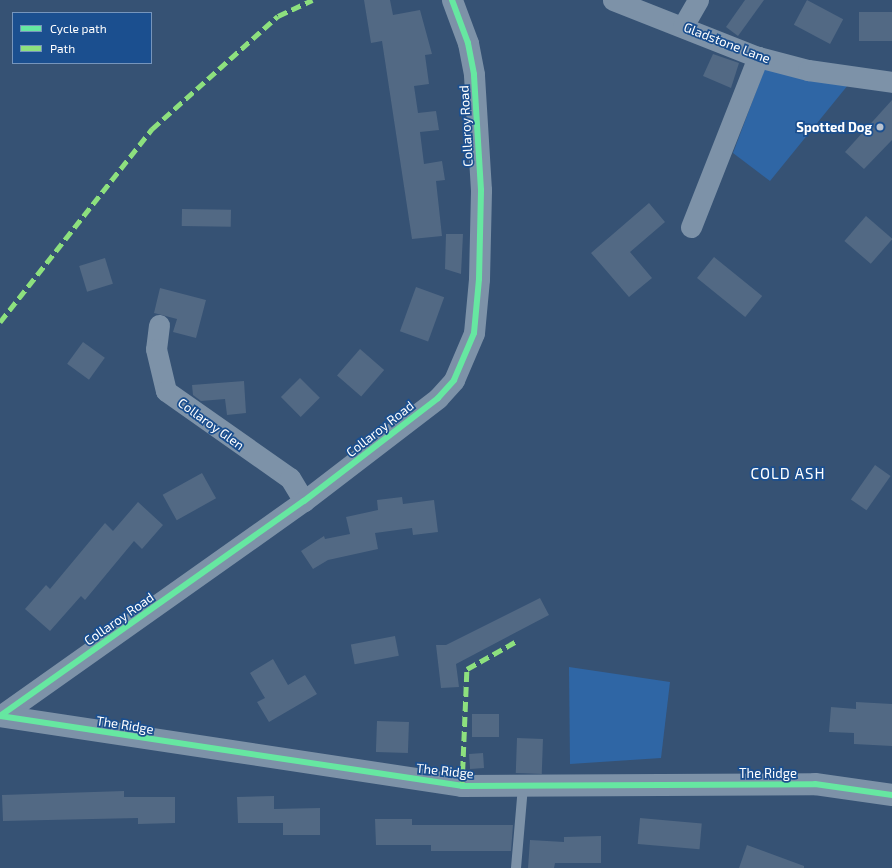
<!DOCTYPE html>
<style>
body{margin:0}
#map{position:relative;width:892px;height:868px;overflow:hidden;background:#365274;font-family:"Exo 2",sans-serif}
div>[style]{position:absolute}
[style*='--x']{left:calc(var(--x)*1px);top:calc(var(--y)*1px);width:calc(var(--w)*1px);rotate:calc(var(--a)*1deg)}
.green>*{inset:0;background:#2f66a5}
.building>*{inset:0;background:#526984;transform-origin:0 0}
.service>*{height:10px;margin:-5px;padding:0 5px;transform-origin:5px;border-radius:5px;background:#7d92a8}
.minor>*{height:21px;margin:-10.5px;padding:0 10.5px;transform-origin:10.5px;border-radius:10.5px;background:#7d92a8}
.tertiary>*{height:22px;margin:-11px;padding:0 11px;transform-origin:11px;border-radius:11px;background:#7d92a8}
.quiet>*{height:5px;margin-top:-2.5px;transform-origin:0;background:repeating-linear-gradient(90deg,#8de07e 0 10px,transparent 0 15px)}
.cycleway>*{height:6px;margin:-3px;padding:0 3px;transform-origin:3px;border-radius:3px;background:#66e7a1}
.dots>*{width:11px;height:11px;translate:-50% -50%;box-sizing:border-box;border:2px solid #1b4f8f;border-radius:50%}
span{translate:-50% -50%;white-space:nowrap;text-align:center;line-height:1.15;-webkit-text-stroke:3.5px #1b4f8f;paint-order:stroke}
.street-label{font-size:13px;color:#fff}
.poi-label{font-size:13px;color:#fff;font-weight:700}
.right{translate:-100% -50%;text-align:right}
.quarter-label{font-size:15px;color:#fff;letter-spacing:1px}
.legend{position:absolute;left:12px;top:12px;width:140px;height:52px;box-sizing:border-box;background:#1b4f8f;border:1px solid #7695bc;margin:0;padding:5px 7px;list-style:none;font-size:12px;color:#fff}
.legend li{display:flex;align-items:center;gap:8px;height:20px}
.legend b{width:20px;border:1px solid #7695bc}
</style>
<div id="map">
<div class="green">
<div style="clip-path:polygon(766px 65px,848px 85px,770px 181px,733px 153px)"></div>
<div style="clip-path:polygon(569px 667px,670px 682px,661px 758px,570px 764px)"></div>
</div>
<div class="building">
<div style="clip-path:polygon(364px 0,390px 0,393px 15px,420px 10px,432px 54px,425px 55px,429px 84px,414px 86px,418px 113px,436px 111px,439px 130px,420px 132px,424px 164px,442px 161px,445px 180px,436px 181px,442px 236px,412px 239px,382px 41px,371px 43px)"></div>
<div style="clip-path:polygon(745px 0,764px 0,738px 36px,726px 27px)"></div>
<div style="left:807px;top:0;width:41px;height:28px;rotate:28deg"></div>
<div style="left:892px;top:12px;width:29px;height:33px;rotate:90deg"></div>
<div style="clip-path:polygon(713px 54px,739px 63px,731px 88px,703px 76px)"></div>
<div style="clip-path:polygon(892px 100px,892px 140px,864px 169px,845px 152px)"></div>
<div style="clip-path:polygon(649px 203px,665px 222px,630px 252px,652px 278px,629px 297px,591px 253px)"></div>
<div style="left:182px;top:209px;width:49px;height:17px;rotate:1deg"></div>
<div style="left:866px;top:216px;width:35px;height:33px;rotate:41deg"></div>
<div style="clip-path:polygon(446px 234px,463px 234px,461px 274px,445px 269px)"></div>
<div style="left:714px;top:257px;width:62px;height:27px;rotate:39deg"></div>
<div style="left:105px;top:258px;width:27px;height:27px;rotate:73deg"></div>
<div style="left:416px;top:287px;width:30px;height:47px;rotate:20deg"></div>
<div style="clip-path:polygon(160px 288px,206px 300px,196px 338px,173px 332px,177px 319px,154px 313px)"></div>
<div style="left:83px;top:342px;width:27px;height:27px;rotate:36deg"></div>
<div style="left:360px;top:349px;width:32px;height:35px;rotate:41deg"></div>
<div style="left:300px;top:378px;width:28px;height:27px;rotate:45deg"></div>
<div style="clip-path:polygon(244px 381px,246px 413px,227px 415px,225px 399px,201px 401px,193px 395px,192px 385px)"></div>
<div style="left:875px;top:465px;width:19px;height:42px;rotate:35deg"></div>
<div style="left:202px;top:473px;width:29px;height:45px;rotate:61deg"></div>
<div style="clip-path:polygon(402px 497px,403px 504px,434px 500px,438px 532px,413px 535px,412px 528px,375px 533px,378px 549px,328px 560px,313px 569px,301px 551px,324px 536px,325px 539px,350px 534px,346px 517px,378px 510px,377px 500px)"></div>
<div style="clip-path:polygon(138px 502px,163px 525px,142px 549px,134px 541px,85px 600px,81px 596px,50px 631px,25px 609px,46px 585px,50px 589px,105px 523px,113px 531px)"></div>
<div style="clip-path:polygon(540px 598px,549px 615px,456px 664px,459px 687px,441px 688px,436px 645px,446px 645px)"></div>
<div style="left:395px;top:636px;width:20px;height:45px;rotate:79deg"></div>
<div style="clip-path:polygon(273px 659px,288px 685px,305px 675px,317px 694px,269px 722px,257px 702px,265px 698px,250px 673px)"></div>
<div style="clip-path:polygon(856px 702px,892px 704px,892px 746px,854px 744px,854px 733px,829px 732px,831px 707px,856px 709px)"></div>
<div style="left:472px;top:714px;width:27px;height:23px"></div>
<div style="left:377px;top:721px;width:32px;height:31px;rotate:2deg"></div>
<div style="left:517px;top:738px;width:26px;height:35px;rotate:2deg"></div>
<div style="left:483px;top:753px;width:15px;height:14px;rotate:86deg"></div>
<div style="clip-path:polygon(124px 791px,124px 797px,175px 797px,175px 823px,138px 824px,138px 818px,3px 821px,2px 795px)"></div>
<div style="clip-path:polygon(274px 796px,274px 809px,320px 808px,320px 835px,283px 835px,283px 823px,238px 823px,237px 797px)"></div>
<div style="left:640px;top:818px;width:62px;height:26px;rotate:5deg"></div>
<div style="clip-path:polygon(375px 819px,412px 819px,412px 825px,513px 825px,511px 851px,431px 851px,431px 845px,376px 845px)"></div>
<div style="clip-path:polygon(601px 836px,601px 863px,555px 863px,554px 868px,528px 868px,530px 840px,564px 842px,564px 837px)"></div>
<div style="clip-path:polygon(747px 845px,804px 866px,804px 868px,739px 868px)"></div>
</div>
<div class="service">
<div style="--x:516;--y:868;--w:82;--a:-85.1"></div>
</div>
<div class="minor">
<div style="--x:613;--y:0;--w:156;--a:21.5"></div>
<div style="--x:758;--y:57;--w:52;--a:14.6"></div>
<div style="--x:808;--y:70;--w:85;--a:8.1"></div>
<div style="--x:683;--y:26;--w:30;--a:-60"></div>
<div style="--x:691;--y:227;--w:183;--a:-68.5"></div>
<div style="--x:159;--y:325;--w:24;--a:97"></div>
<div style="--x:156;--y:349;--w:43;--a:76.6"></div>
<div style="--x:166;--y:391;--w:151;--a:35.1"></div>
<div style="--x:290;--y:478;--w:27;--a:59"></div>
<div style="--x:0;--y:716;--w:372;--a:-35.3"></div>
<div style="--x:304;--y:501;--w:169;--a:-37.5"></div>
<div style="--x:438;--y:398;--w:24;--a:-48"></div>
<div style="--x:454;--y:380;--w:51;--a:-66.9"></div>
<div style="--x:474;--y:333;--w:54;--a:-84.7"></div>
<div style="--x:479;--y:279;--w:89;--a:-88.7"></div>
<div style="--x:481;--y:190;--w:116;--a:-93.5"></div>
<div style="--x:474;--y:74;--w:32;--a:-101"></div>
<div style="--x:468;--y:43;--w:46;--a:-110.4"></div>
</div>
<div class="tertiary">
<div style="--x:0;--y:716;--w:467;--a:8.6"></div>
<div style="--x:462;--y:786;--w:353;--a:-0.3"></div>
<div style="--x:815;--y:784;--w:78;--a:8.1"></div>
</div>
<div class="quiet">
<div style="--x:0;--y:322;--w:246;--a:-51.8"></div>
<div style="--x:152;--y:129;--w:169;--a:-41.9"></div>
<div style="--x:278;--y:16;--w:38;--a:-25"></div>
<div style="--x:462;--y:786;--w:117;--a:-87.6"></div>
<div style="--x:467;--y:669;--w:55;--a:-29.4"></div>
</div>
<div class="cycleway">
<div style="--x:0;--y:716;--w:372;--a:-35.3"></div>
<div style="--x:304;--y:501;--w:169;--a:-37.5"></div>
<div style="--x:438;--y:398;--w:24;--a:-48"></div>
<div style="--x:454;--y:380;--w:51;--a:-66.9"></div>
<div style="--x:474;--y:333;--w:54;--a:-84.7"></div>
<div style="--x:479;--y:279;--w:89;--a:-88.7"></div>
<div style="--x:481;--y:190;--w:116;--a:-93.5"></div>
<div style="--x:474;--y:74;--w:32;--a:-101"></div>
<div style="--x:468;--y:43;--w:46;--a:-110.4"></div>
<div style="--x:0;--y:716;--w:467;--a:8.6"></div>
<div style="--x:462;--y:786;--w:353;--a:-0.3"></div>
<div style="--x:815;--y:784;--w:78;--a:8.1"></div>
</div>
<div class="dots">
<div style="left:880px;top:127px;background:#b9c2ce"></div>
</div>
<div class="street-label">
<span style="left:727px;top:43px;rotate:21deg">Gladstone Lane</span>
<span style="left:466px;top:126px;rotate:-93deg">Collaroy Road</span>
<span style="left:211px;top:424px;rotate:36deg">Collaroy Glen</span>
<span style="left:380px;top:429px;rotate:-38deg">Collaroy Road</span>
<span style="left:119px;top:619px;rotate:-35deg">Collaroy Road</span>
<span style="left:125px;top:725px;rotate:9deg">The Ridge</span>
<span style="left:445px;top:771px;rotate:6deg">The Ridge</span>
<span style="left:768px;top:773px">The Ridge</span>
</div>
<div class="poi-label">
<span class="right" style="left:872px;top:127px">Spotted Dog</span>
</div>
<div class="quarter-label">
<span style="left:788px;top:474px">COLD ASH</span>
</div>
<ul class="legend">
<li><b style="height:5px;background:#66e7a1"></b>Cycle path</li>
<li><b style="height:5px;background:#8de07e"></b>Path</li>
</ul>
</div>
